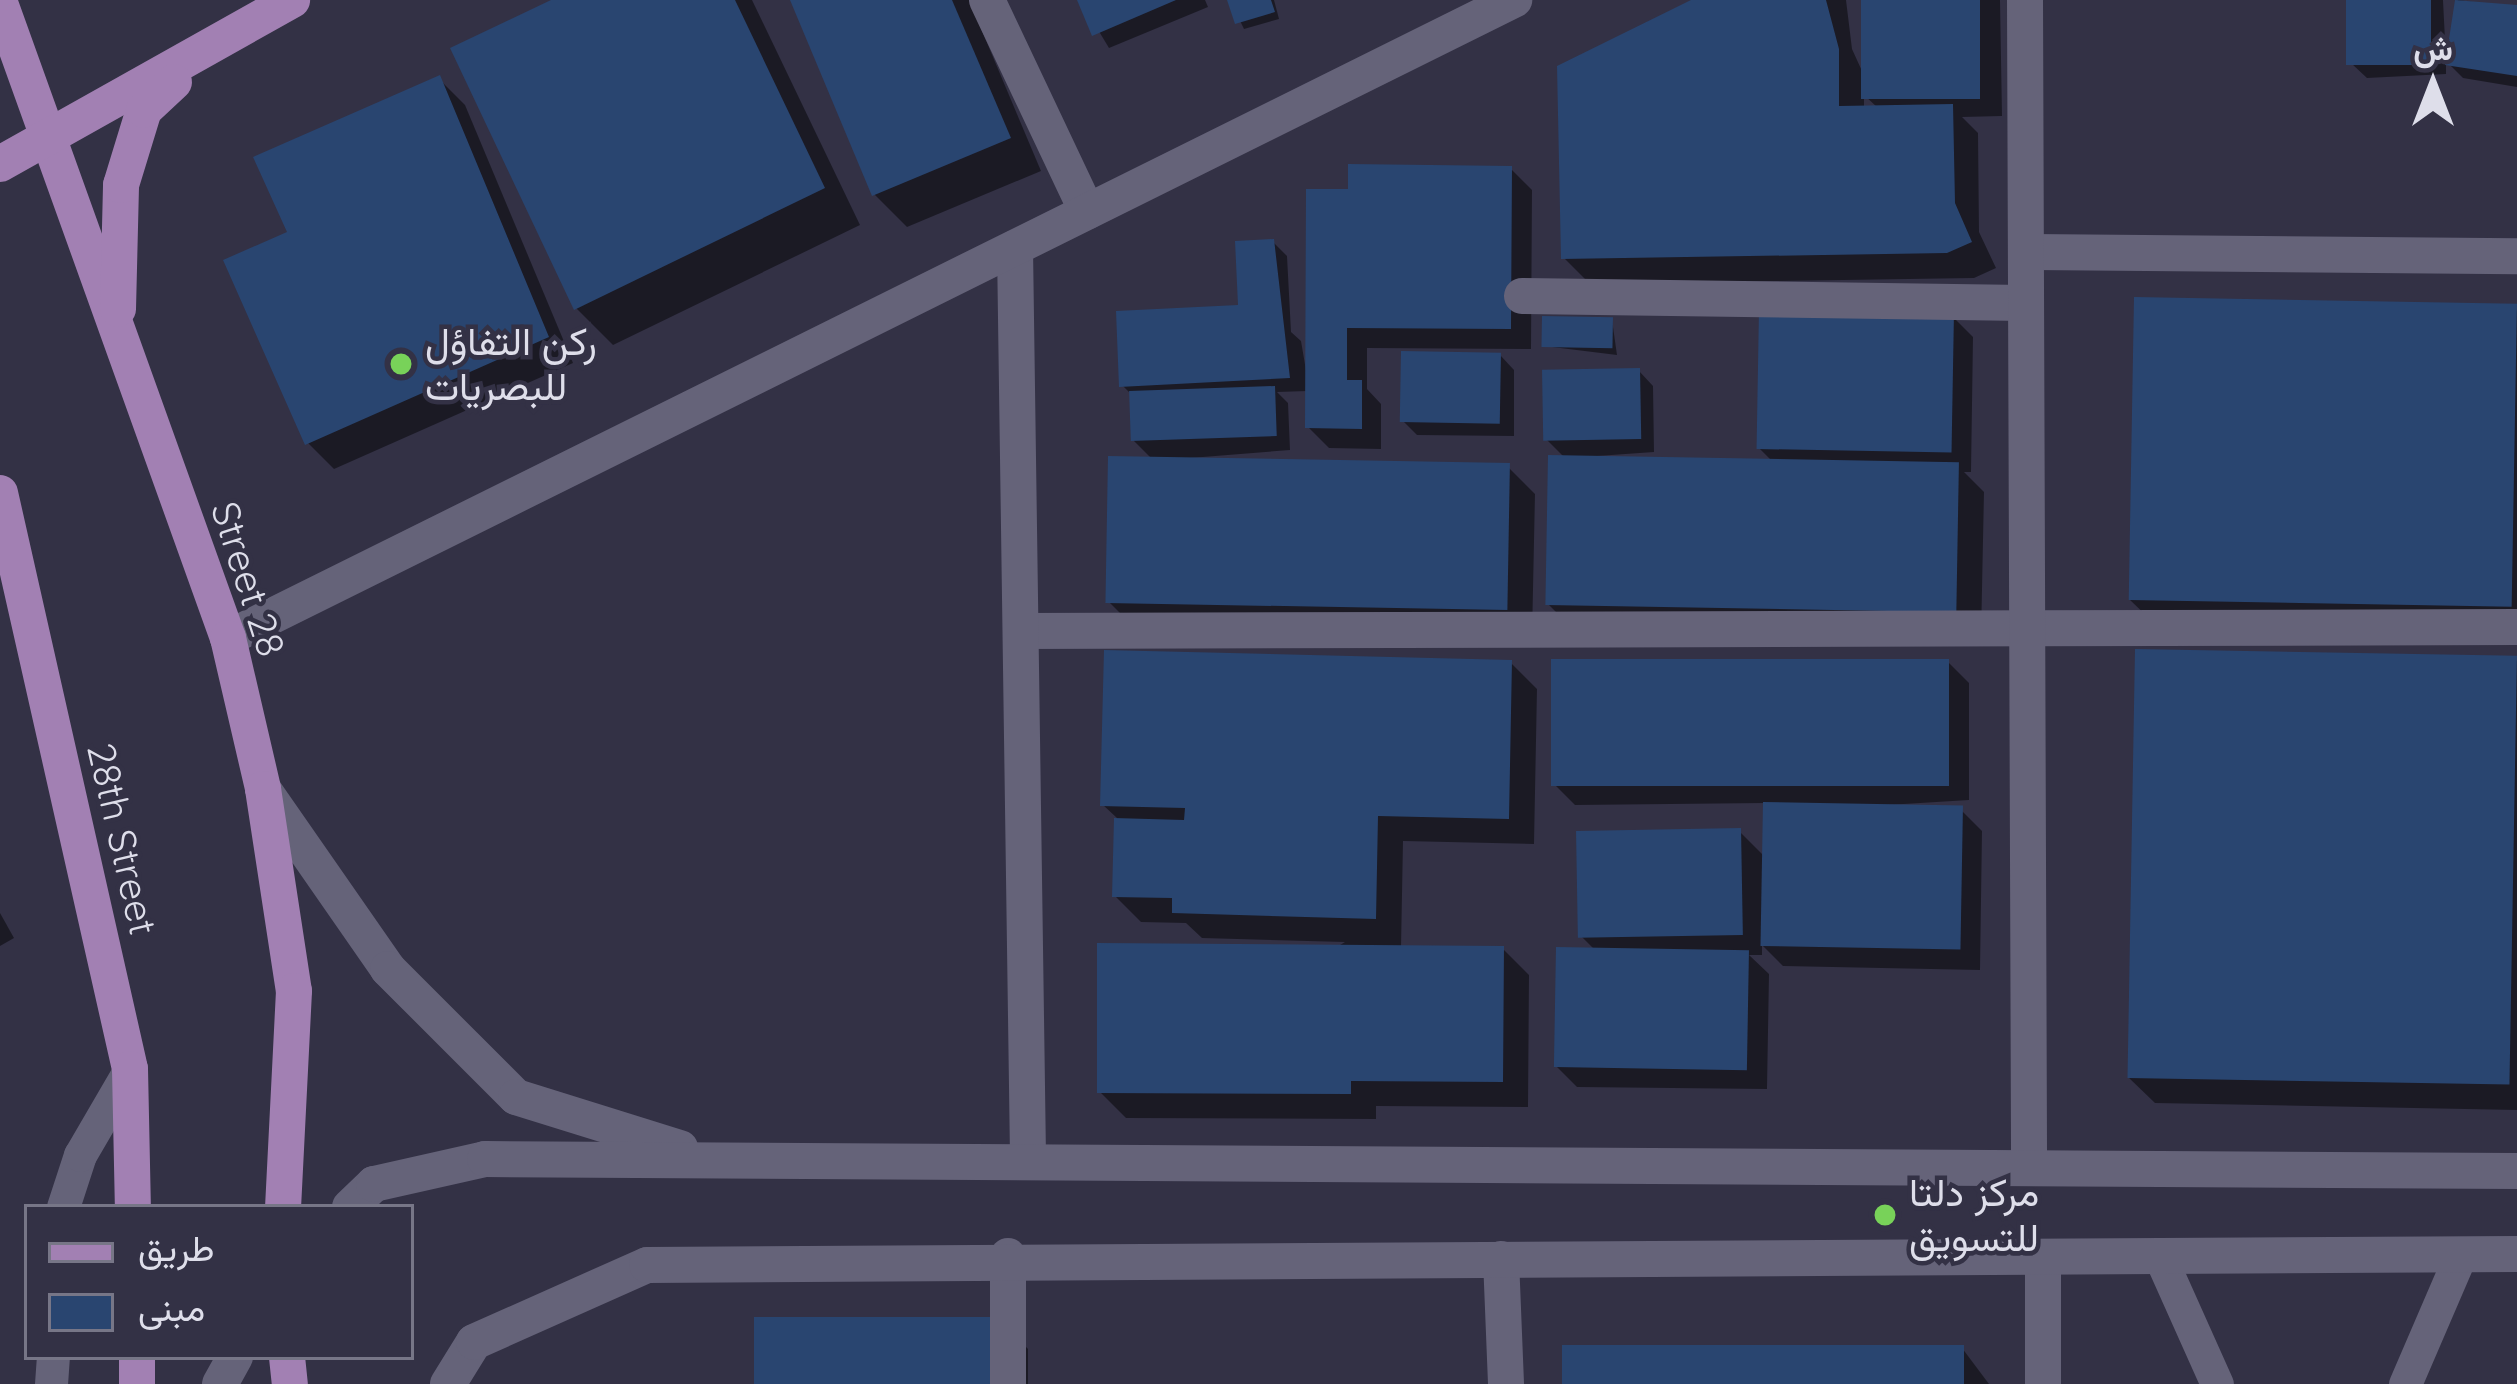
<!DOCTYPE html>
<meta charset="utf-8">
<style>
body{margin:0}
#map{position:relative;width:2517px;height:1384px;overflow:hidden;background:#333145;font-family:Quicksand,Vazirmatn,sans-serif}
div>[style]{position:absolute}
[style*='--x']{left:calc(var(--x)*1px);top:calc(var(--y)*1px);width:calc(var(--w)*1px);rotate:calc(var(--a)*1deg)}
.shadow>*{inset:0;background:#0007}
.building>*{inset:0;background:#294570;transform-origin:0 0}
.lane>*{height:33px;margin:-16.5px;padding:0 16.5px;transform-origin:16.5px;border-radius:16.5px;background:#656379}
.street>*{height:36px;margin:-18px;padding:0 18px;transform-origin:18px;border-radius:18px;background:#656379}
.secondary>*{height:36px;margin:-18px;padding:0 18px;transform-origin:18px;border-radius:18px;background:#656379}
.primary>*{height:36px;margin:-18px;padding:0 18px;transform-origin:18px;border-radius:18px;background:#a280b3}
.dots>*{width:33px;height:33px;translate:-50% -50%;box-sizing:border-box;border:6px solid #333145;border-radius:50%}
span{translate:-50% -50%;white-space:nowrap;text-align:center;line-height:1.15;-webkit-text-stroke:9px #333145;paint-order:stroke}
.poi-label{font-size:39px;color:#dedeea}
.left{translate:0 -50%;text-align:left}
.street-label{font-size:39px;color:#dedeea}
.legend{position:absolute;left:24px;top:1204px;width:390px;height:156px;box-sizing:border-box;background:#333145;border:3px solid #777687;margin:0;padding:15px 21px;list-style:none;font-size:36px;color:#dedeea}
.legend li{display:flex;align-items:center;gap:24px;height:60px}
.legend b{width:60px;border:3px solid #777687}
.north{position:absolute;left:2373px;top:24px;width:120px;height:120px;-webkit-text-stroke:9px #333145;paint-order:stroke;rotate:0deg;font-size:33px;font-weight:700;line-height:48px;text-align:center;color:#dedeea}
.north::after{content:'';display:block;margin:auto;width:42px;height:54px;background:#dedeea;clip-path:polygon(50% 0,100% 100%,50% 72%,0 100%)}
</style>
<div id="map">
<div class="shadow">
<div style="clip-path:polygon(558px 0,752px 0,860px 225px,613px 345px,576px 308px)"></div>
<div style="clip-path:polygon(793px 0,969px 0,1041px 171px,907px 227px,874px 194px)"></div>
<div style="clip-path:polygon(1080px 0,1205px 0,1208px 7px,1109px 48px)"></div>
<div style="clip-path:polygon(1230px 0,1274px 0,1279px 19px,1244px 29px)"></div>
<div style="clip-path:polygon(evenodd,1705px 0,1846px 0,1852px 49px,1867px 82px,1864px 0,2000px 0,2002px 116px,1962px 117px,1978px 133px,1979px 232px,1996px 268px,1974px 278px,1590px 284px,1564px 258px,1705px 0,1864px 95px,1878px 108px,1864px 108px,1864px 95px)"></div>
<div style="clip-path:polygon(2349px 0,2443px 0,2446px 60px,2458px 0,2517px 8px,2517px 87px,2463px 78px,2446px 61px,2446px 74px,2367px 78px,2352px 64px)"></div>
<div style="clip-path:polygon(439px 79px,465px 105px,573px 363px,334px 469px,308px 443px,291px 234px)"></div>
<div style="clip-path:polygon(1511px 169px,1532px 190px,1531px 349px,1367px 348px,1367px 389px,1381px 404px,1381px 449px,1329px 448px,1308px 427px,1308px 391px,1277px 392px,1288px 403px,1290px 450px,1165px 460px,1509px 468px,1535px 494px,1532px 637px,1135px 628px,1109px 602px,1153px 460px,1134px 441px,1132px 395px,1122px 385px,1241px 307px,1273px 242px,1287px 256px,1291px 332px,1301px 341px,1308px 382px,1351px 192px)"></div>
<div style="clip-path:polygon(2517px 310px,2517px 635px,2156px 625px,2129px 599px)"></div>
<div style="clip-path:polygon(1952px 316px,1973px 337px,1971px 472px,1964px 472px,1984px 492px,1981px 638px,1574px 630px,1548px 604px,1565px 458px,1545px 438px,1639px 371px,1653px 386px,1654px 452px,1569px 458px,1773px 462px,1758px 447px)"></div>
<div style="clip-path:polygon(1612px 320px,1617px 355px,1544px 346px)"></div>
<div style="clip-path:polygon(1500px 355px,1514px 370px,1514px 436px,1417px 435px,1403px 421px)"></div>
<div style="clip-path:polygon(2517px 660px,2517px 1110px,2155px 1103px,2128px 1077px)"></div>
<div style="clip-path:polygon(1948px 662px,1969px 683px,1969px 800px,1855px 807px,1961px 810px,1982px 831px,1980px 970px,1783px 966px,1762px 945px,1762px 955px,1749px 955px,1769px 974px,1767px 1089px,1577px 1087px,1556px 1066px,1596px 951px,1581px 936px,1739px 831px,1764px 856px,1766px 803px,1575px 805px,1554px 784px)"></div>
<div style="clip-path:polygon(1511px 663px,1537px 689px,1534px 844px,1403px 841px,1401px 948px,1503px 949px,1529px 975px,1528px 1107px,1376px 1106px,1376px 1119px,1126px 1118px,1100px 1092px,1345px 942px,1202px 938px,1186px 923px,1141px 922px,1115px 896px,1117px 818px,1103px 805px)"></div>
<div style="clip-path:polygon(0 913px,14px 938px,0 946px)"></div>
<div style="clip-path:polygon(1002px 1322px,1028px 1349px,1028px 1384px,756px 1384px)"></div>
<div style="clip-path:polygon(1962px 1348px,1989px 1384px,1563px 1384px)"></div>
</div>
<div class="building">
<div style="clip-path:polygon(551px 0,735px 0,825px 188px,574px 310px,450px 48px)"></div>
<div style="clip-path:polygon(790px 0,952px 0,1011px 138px,872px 196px)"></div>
<div style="clip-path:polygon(1077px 0,1176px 0,1092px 36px)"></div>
<div style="clip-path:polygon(1227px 0,1271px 0,1275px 12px,1235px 24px)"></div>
<div style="clip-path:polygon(1691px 0,1826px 0,1839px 49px,1839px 106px,1953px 104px,1955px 203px,1972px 242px,1947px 253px,1561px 259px,1557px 66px)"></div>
<div style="left:1861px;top:0;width:119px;height:99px"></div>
<div style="left:2346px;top:0;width:85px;height:65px"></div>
<div style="clip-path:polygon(2455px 0,2517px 5px,2517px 76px,2445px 65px)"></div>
<div style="clip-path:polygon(440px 75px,549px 337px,305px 445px,223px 260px,287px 232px,253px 157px)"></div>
<div style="clip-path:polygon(1348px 164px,1512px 166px,1511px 329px,1347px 328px,1347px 380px,1362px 380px,1362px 429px,1305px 428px,1306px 189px,1348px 189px)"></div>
<div style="clip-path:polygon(1274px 239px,1290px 378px,1119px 387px,1116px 311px,1238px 305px,1235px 241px)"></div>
<div style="left:2134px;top:297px;width:383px;height:303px;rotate:1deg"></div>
<div style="left:1759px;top:309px;width:195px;height:140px;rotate:1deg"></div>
<div style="left:1542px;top:316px;width:71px;height:31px;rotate:1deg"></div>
<div style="left:1401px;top:351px;width:100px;height:71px;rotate:1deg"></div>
<div style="left:1640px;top:368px;width:71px;height:98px;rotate:89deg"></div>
<div style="left:1275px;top:386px;width:50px;height:146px;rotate:88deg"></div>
<div style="left:1548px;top:455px;width:411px;height:150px;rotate:1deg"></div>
<div style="left:1108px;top:456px;width:402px;height:147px;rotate:1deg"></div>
<div style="left:2135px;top:649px;width:382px;height:429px;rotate:1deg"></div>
<div style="clip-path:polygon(1104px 650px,1512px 660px,1509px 819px,1378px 816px,1376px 919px,1172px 913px,1172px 898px,1112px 897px,1114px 818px,1184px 820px,1185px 808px,1100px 806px)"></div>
<div style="left:1551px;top:659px;width:398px;height:127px"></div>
<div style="left:1763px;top:802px;width:200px;height:144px;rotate:1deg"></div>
<div style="left:1741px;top:828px;width:107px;height:165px;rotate:89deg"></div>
<div style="clip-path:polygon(1097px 943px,1504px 946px,1503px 1082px,1351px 1081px,1351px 1094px,1097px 1093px)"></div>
<div style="left:1556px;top:947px;width:193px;height:120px;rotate:1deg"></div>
<div style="left:754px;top:1317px;width:249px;height:67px"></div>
<div style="left:1964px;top:1345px;width:39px;height:402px;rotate:90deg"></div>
</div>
<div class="lane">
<div style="--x:63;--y:1207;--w:55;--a:-71.9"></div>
<div style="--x:80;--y:1155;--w:99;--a:-59.8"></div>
<div style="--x:2161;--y:1259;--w:137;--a:65.9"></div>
<div style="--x:51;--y:1384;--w:27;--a:-86"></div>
<div style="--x:2405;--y:1384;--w:142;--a:-66.7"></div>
</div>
<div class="street">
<div style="--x:987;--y:0;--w:234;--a:64.7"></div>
<div style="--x:2026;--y:252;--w:491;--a:0.5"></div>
<div style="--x:1522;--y:296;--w:503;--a:0.8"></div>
<div style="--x:1021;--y:631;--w:1496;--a:-0.15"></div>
<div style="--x:1008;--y:1256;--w:128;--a:90"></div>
<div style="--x:1501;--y:1259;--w:125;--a:87.7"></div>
<div style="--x:2043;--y:1384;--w:123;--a:-90"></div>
</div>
<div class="secondary">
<div style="--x:2025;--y:0;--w:1167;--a:89.8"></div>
<div style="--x:1015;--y:248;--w:911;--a:89.18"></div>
<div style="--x:228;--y:638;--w:1436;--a:-26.39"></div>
<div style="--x:263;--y:789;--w:219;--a:55.2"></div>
<div style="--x:388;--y:969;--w:181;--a:45"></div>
<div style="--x:516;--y:1097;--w:172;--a:17.3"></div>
<div style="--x:350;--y:1207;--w:33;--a:-44"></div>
<div style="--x:374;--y:1184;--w:114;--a:-12.7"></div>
<div style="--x:485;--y:1159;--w:2032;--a:0.34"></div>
<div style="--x:220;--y:1384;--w:31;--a:-61"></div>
<div style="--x:448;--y:1384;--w:49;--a:-58.2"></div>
<div style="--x:474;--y:1342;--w:189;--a:-24"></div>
<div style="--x:647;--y:1265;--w:1870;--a:-0.34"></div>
</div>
<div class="primary">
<div style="--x:0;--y:3;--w:675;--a:70.25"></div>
<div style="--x:228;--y:638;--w:155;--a:76.9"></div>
<div style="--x:263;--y:789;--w:204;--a:81.3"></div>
<div style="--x:294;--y:991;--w:216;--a:92.9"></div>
<div style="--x:0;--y:164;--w:335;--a:-29.3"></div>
<div style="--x:118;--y:309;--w:124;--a:-88.6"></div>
<div style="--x:121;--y:185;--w:78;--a:-73"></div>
<div style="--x:144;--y:110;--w:41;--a:-43"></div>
<div style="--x:0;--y:493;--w:590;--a:77.28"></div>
<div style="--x:130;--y:1069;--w:138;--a:88.8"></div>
<div style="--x:137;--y:1357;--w:27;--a:90"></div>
<div style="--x:287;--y:1357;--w:27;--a:84"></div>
</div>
<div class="dots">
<div style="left:401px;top:364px;background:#78d259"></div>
<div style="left:1885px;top:1215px;background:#78d259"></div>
</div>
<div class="poi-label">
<span class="left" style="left:425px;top:364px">ركن التفاؤل<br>للبصريات</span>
<span class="left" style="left:1909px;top:1215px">مركز دلتا<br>للتسويق</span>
</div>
<div class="street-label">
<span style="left:248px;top:579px;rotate:72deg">Street 28</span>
<span style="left:122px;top:839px;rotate:77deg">28th Street</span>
</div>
<ul class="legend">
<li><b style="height:15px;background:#a280b3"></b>طريق</li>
<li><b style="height:33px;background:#294570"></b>مبنى</li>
</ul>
<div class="north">ش</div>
</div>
